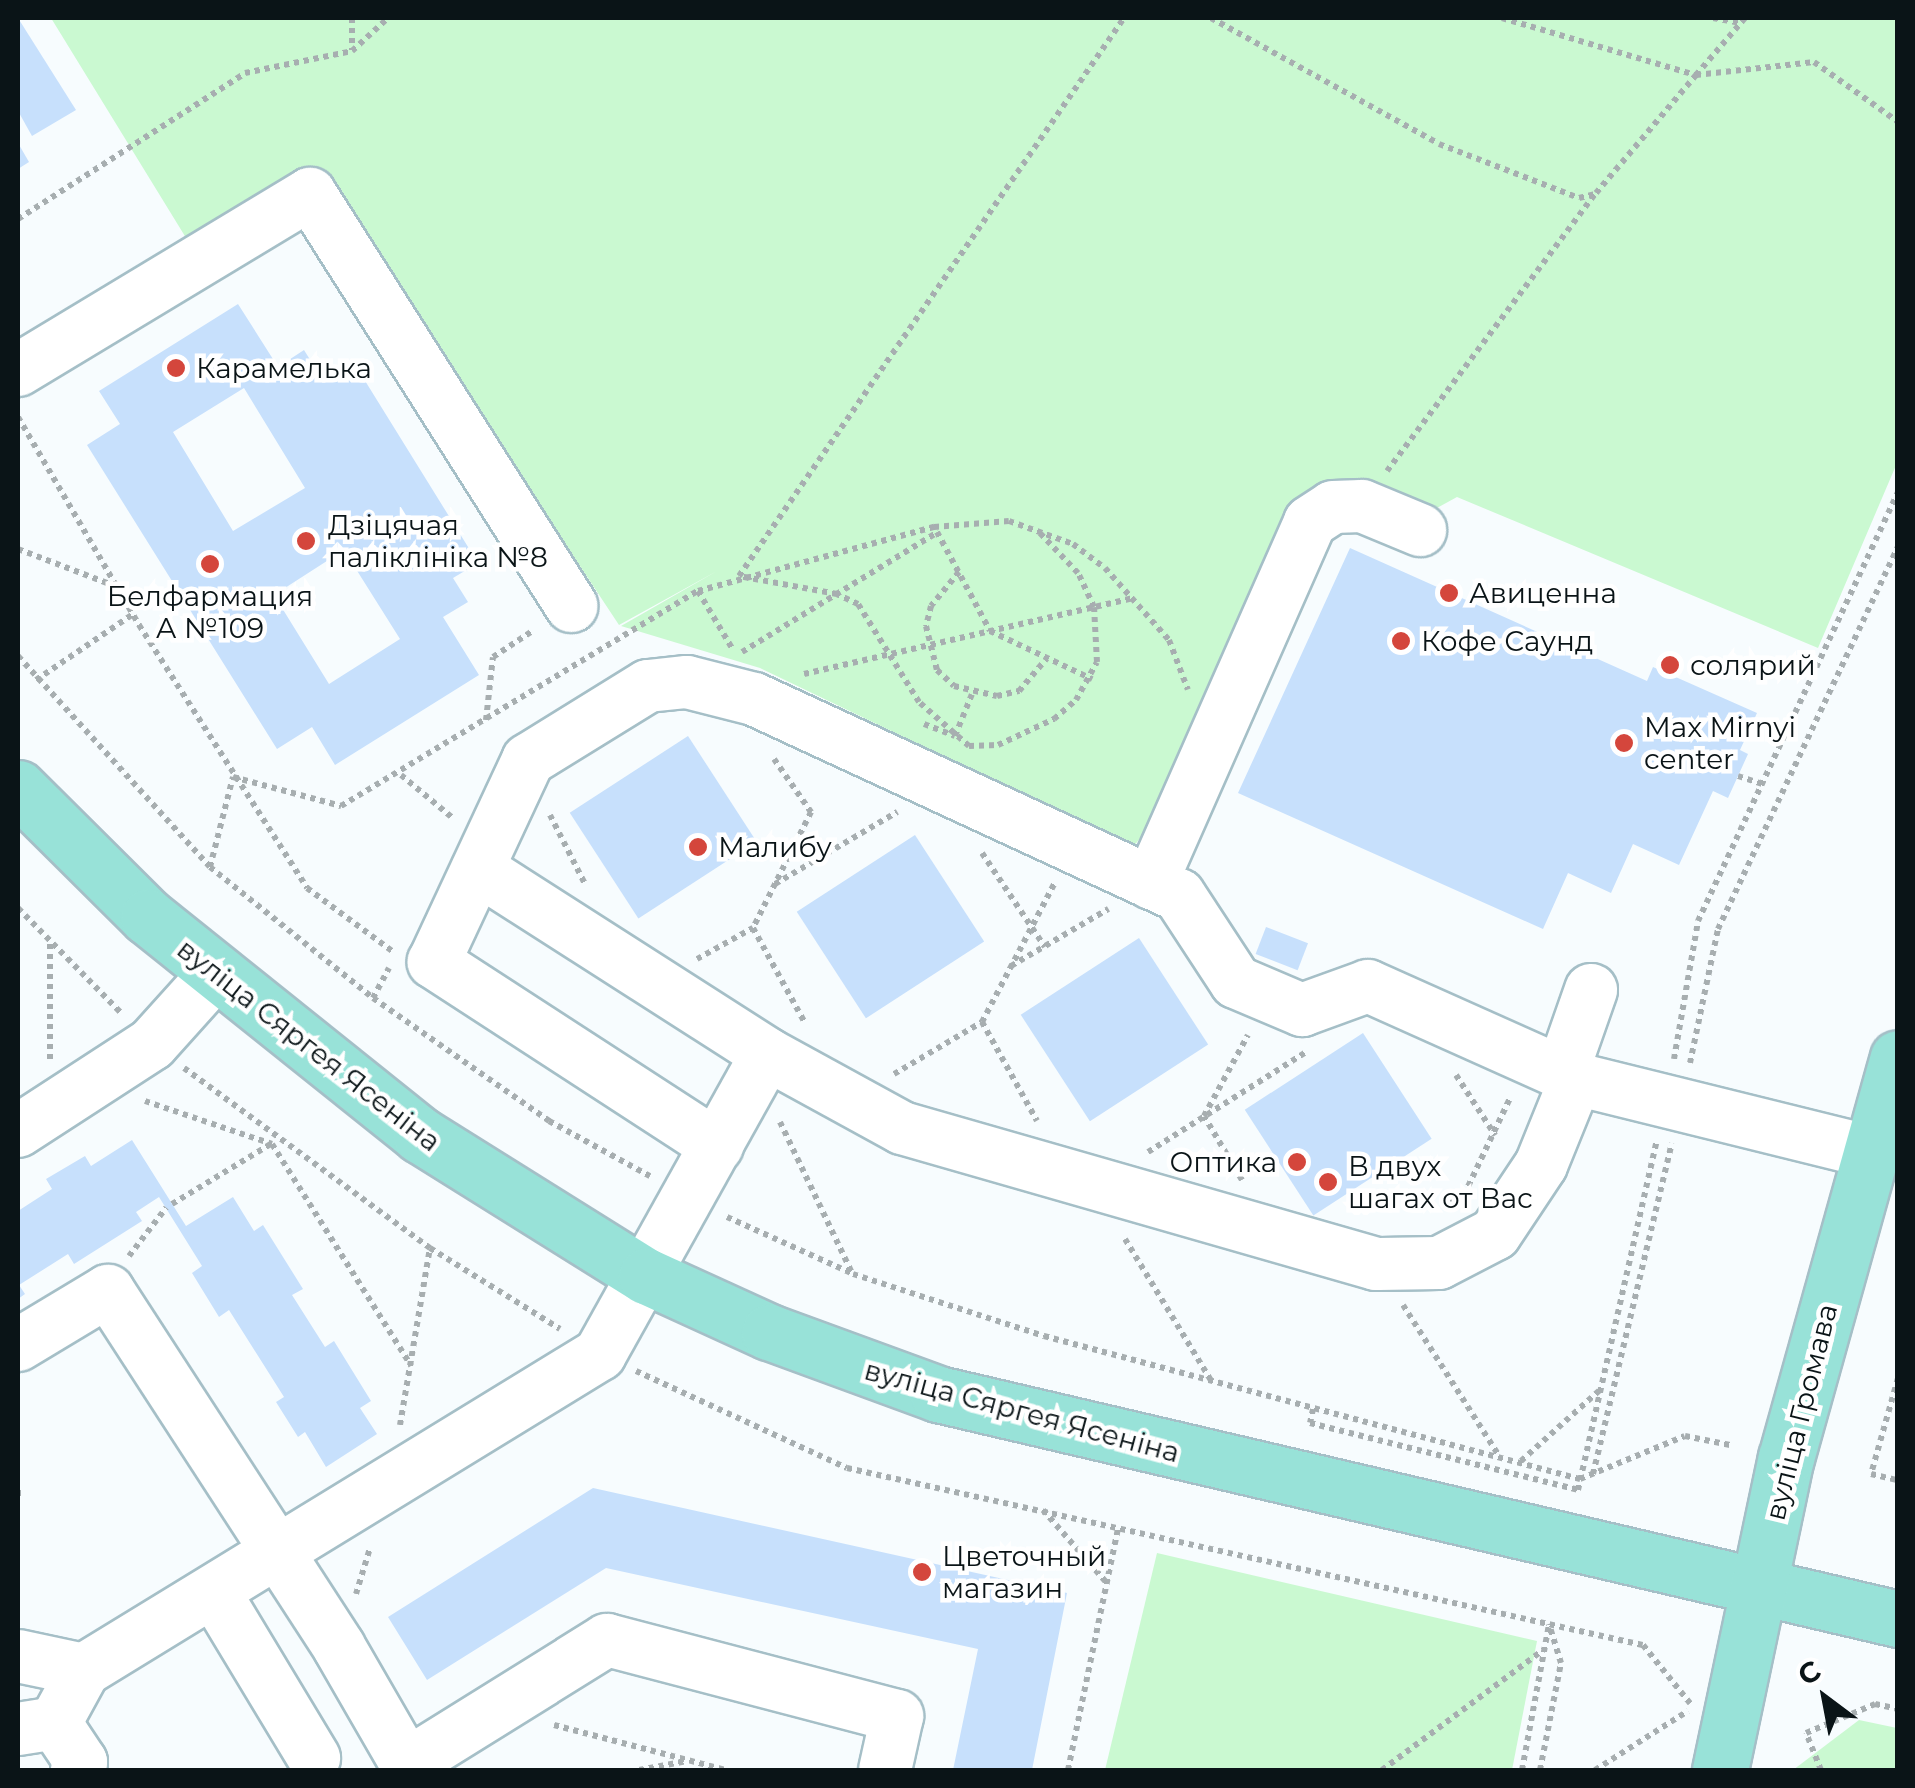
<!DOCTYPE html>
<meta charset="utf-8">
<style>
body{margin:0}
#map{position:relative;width:1915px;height:1788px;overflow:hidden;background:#f7fcfe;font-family:Montserrat,sans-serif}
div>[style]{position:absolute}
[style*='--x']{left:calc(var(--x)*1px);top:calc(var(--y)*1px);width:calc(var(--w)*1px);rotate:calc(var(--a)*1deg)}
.green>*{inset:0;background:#caf9d1}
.building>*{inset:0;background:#c7e0fc;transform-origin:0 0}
.path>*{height:6px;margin-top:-3px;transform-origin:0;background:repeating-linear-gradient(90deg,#a7aeb0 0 5px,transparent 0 10px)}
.roads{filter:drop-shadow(2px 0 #a5bfc7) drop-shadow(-2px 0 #a5bfc7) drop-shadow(0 2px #a5bfc7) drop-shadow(0 -2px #a5bfc7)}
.minor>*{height:52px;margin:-26px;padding:0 26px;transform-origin:26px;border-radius:26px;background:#fff}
.major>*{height:55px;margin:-27.5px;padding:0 27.5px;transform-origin:27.5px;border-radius:27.5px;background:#98e2d8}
.dots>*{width:28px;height:28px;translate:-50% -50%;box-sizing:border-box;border:5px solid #fff;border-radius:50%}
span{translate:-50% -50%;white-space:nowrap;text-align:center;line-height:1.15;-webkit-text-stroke:9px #fff;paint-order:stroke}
.poi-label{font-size:28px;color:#0a1417}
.left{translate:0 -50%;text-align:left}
.right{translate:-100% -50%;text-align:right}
.street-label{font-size:28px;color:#0a1417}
.frame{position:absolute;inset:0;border:20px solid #0a1417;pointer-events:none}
.north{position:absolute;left:1775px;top:1648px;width:100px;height:100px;-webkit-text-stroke:8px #fff;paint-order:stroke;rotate:328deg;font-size:28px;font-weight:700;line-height:40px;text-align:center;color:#0a1417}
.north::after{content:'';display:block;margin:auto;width:35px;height:45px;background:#0a1417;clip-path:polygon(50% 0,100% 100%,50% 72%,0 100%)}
</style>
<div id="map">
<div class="green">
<div style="clip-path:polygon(51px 18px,1897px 18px,1897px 463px,1818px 648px,1457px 497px,1426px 514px,1349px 488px,1155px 820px,1133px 847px,760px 668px,621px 626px,717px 571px,619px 625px,319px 172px,191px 246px)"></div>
<div style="clip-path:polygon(1157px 1553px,1537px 1641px,1512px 1770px,1105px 1770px)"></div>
<div style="clip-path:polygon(1859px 1720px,1897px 1728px,1897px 1770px,1793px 1770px)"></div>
</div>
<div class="building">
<div style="clip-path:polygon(18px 18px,76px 110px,32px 136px,18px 111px)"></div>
<div style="clip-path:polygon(18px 143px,29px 162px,18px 169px)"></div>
<div style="clip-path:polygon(evenodd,238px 304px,278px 367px,304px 350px,324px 382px,354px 363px,478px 563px,453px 578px,468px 602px,443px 617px,479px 675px,335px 765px,312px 727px,277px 749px,87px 445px,120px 424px,99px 391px,238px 304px,244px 388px,305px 488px,233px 531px,173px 432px,244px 388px,238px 304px,344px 550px,400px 639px,329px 684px,274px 595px,344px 550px)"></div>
<div style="clip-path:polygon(1350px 548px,1647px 681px,1653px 667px,1757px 713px,1740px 750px,1748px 754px,1728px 798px,1713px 791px,1679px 865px,1633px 844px,1611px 893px,1568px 873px,1543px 929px,1238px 793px)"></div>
<div style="left:688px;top:736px;width:126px;height:141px;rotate:57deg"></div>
<div style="left:915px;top:835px;width:127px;height:141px;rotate:57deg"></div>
<div style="left:1266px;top:927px;width:45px;height:29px;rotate:21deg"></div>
<div style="left:1139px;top:938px;width:127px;height:141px;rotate:57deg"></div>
<div style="left:1363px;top:1033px;width:126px;height:141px;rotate:57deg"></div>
<div style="clip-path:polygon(132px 1140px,186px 1226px,233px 1197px,254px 1231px,263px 1225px,303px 1289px,292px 1295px,325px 1347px,334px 1341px,371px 1401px,360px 1408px,377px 1434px,326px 1467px,305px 1432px,298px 1437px,276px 1402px,284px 1397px,229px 1310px,219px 1317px,192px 1273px,202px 1266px,159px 1197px,136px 1212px,142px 1221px,74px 1264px,68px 1254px,19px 1285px,25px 1294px,18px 1299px,18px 1211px,52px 1189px,46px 1179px,85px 1156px,91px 1166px)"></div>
<div style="clip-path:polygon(593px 1488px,1067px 1593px,1032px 1770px,953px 1770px,978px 1649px,606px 1568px,427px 1680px,388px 1617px)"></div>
</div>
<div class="path">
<div style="--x:352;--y:18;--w:32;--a:90"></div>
<div style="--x:1211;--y:18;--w:260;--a:28.9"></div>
<div style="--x:1439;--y:144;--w:150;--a:21.1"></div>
<div style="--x:1579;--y:198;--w:16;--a:-14"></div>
<div style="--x:1502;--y:18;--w:202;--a:16.4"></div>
<div style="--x:1696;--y:75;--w:75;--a:-49.3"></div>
<div style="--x:1713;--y:18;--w:27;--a:10"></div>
<div style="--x:18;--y:219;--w:270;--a:-32.7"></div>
<div style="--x:245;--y:73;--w:109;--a:-11.6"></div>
<div style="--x:352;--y:51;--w:49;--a:-42.5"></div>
<div style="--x:18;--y:417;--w:241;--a:59.8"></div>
<div style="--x:139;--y:625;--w:312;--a:57.4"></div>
<div style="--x:307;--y:888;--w:109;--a:36.5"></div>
<div style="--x:1387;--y:471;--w:348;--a:-53.1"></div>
<div style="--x:1596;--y:193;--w:155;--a:-49.7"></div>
<div style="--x:1696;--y:75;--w:119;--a:-6.3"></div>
<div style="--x:1814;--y:62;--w:103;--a:35.5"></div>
<div style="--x:937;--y:532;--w:112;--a:61.8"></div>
<div style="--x:990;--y:631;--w:113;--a:25.2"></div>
<div style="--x:18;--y:549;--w:104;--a:20.9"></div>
<div style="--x:959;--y:572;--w:44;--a:129.5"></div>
<div style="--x:931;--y:606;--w:21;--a:104"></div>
<div style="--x:926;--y:626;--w:45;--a:76"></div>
<div style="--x:937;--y:670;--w:23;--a:43"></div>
<div style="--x:954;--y:686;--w:44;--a:13.1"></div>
<div style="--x:997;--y:696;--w:23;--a:-13"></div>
<div style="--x:1019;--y:691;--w:43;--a:-49.7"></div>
<div style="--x:698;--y:591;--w:66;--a:59.2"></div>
<div style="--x:742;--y:652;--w:230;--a:-31.5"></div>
<div style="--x:18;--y:656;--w:285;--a:47.7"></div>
<div style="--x:210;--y:867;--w:209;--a:38.8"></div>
<div style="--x:373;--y:998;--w:215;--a:34.9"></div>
<div style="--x:549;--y:1121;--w:115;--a:28.6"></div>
<div style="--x:804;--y:674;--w:338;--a:-13"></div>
<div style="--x:36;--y:680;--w:117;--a:-34.2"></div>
<div style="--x:486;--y:720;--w:63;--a:-83.7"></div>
<div style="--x:493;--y:657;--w:49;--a:-33.4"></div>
<div style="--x:924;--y:724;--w:33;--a:21"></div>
<div style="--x:955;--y:736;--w:45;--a:-68"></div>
<div style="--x:969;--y:746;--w:67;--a:-138.7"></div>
<div style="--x:919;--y:702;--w:115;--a:-121.9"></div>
<div style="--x:858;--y:604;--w:23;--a:-155"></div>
<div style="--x:837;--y:594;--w:100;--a:-169.6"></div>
<div style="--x:739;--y:576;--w:678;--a:-55.4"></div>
<div style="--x:969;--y:746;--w:29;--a:-2"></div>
<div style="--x:998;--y:745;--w:62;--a:-24.9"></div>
<div style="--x:1054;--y:719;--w:29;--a:-41"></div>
<div style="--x:1076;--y:700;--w:43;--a:-61.1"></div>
<div style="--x:1097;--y:662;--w:55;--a:-93.1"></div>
<div style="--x:1094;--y:607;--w:38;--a:-115"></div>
<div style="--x:1078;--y:573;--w:57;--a:-133.6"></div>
<div style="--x:774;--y:759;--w:65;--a:55.1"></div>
<div style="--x:811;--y:812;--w:130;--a:116.6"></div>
<div style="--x:753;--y:928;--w:108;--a:61.3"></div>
<div style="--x:401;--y:775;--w:69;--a:39.7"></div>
<div style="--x:1738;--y:776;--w:26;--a:18"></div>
<div style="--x:550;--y:815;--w:77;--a:63.1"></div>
<div style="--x:982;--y:853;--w:113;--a:56.2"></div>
<div style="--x:210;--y:867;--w:93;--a:-75.7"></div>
<div style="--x:233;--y:777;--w:112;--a:15"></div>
<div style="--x:341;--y:806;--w:417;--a:-31.1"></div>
<div style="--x:698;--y:591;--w:245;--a:-15.2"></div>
<div style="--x:934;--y:527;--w:75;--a:-4.6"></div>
<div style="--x:1009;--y:521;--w:68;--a:19.8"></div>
<div style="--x:1073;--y:544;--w:40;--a:37"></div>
<div style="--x:1105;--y:568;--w:96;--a:48.4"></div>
<div style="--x:1169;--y:640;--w:53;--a:69.2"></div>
<div style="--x:775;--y:884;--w:142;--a:-30.5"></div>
<div style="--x:18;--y:908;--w:148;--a:45.5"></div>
<div style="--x:697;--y:959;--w:64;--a:-29"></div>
<div style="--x:1011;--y:966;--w:113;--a:-30.4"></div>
<div style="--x:373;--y:998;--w:34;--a:-62"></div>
<div style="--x:982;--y:1022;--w:113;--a:60.9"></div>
<div style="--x:50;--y:1059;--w:117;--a:-90"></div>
<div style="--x:1674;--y:1059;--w:140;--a:-80.1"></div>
<div style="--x:1698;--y:921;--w:473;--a:-65"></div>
<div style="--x:1690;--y:1063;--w:137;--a:-78.2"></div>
<div style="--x:1718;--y:929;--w:422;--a:-64.8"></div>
<div style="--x:184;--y:1068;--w:305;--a:36.2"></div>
<div style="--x:430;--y:1248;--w:153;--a:31.9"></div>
<div style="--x:894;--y:1074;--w:102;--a:-30.6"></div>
<div style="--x:982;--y:1022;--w:156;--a:-62.4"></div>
<div style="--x:1456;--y:1075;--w:72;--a:57"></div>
<div style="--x:145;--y:1101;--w:134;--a:18.7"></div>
<div style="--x:272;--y:1144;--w:262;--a:57.9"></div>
<div style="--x:780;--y:1122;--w:167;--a:64.5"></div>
<div style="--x:1148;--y:1152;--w:187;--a:-32.3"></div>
<div style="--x:1242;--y:1180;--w:74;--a:-120.7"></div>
<div style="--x:1204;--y:1116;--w:92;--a:-61.5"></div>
<div style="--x:1451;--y:1203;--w:15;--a:-32"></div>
<div style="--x:1464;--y:1195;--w:107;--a:-64.6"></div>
<div style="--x:172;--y:1204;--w:119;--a:-31.3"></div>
<div style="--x:727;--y:1217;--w:138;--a:24.3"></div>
<div style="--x:853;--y:1274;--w:201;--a:18"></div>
<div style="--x:1044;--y:1336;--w:555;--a:14.94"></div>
<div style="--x:1580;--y:1479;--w:113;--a:-22.3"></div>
<div style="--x:1685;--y:1436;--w:46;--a:11.3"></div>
<div style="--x:1125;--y:1239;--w:167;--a:58.7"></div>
<div style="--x:129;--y:1256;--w:61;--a:-52.4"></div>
<div style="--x:1403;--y:1305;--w:177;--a:57.5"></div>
<div style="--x:636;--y:1371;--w:232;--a:24.7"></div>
<div style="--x:847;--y:1468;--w:815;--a:12.54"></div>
<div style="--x:1643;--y:1645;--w:75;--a:51"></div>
<div style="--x:1898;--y:1378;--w:100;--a:105.7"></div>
<div style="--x:1871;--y:1474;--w:28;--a:13"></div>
<div style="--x:1313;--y:1409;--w:14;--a:102"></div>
<div style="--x:1310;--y:1423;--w:276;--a:14"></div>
<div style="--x:1578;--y:1490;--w:359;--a:-77.3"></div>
<div style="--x:400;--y:1425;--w:180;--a:-80.4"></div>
<div style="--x:1521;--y:1461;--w:108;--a:-42"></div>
<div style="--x:1593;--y:1474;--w:340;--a:-76.6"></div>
<div style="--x:18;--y:1493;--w:3;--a:0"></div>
<div style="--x:1043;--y:1510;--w:97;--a:48.8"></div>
<div style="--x:356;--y:1594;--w:48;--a:-73.1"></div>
<div style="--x:554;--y:1725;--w:178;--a:14.7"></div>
<div style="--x:639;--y:1770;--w:49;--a:-10.6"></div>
<div style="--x:1068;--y:1770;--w:246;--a:-78.3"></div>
<div style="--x:1382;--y:1770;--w:201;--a:-36.7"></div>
<div style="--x:1522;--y:1770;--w:148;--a:-79.5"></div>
<div style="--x:1540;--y:1770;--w:109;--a:-78.9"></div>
<div style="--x:1561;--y:1663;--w:41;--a:-107.1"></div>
<div style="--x:1595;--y:1770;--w:110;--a:-32.4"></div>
<div style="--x:1821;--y:1770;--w:40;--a:-112"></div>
<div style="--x:1806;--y:1733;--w:75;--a:-22.8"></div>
<div style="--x:1875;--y:1704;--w:24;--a:12"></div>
</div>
<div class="roads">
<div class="minor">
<div style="--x:18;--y:370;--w:341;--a:-31.1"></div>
<div style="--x:310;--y:194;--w:488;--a:57.6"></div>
<div style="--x:478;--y:869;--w:343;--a:32.6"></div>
<div style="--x:767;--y:1054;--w:154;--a:28.7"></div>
<div style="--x:902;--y:1128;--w:493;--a:16"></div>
<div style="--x:1376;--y:1264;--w:63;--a:-0.9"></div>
<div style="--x:1439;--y:1263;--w:63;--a:-27.4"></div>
<div style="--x:1495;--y:1234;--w:83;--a:-56.3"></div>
<div style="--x:1541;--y:1165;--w:93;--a:-67.9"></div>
<div style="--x:1151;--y:883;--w:394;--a:-66.2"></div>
<div style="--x:1310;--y:522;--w:27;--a:-33"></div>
<div style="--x:1333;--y:507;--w:29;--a:-2"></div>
<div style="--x:1362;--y:506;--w:63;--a:22.5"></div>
<div style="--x:1562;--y:1073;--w:88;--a:-70.7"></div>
<div style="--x:18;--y:1131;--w:160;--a:-33"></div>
<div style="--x:152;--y:1044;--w:94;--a:-48"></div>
<div style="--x:717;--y:1146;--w:338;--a:-147"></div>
<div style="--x:434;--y:962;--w:223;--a:-65"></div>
<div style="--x:528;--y:760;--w:141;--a:-31.7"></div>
<div style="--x:648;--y:686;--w:39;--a:-6"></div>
<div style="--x:687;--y:682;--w:69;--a:14.2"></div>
<div style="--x:754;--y:699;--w:468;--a:24.8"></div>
<div style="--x:1179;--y:895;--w:104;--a:56.8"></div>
<div style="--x:1236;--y:982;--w:72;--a:23"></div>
<div style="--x:1302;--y:1010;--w:70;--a:-20"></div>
<div style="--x:1368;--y:986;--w:228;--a:24.1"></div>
<div style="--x:1576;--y:1079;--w:303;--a:13.9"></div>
<div style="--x:18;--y:1345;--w:105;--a:-31"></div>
<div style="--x:108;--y:1291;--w:424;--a:57"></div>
<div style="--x:339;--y:1647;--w:142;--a:60"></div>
<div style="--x:214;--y:1592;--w:194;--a:58.9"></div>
<div style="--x:18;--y:1656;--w:67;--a:12"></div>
<div style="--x:55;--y:1723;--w:60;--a:-61.3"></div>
<div style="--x:84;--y:1670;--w:605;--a:-31.48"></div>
<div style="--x:600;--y:1354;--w:343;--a:-60.9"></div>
<div style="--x:18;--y:1729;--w:37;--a:-9"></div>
<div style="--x:55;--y:1723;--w:47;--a:56.3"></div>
<div style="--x:81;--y:1762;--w:9;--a:117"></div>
<div style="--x:411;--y:1762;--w:231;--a:-31.9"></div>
<div style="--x:607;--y:1640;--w:300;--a:14.7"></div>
<div style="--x:897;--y:1716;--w:55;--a:102.5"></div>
</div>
<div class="major">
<div style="--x:18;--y:788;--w:183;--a:44.8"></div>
<div style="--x:148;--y:917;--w:349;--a:38.7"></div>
<div style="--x:420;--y:1135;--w:266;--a:32"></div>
<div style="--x:646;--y:1276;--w:135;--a:24.5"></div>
<div style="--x:769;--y:1332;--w:180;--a:20.1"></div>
<div style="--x:938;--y:1394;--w:986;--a:13.19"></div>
<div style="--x:1720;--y:1770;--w:319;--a:-78.1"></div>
<div style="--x:1786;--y:1458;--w:415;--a:-74.4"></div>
</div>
</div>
<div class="dots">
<div style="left:176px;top:368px;background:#d4463c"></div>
<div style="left:306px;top:541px;background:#d4463c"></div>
<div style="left:210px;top:564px;background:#d4463c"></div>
<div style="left:1449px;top:593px;background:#d4463c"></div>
<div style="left:1401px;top:641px;background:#d4463c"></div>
<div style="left:1670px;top:665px;background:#d4463c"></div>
<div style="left:1624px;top:743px;background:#d4463c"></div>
<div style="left:698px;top:847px;background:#d4463c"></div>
<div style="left:1297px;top:1162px;background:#d4463c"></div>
<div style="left:1328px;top:1182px;background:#d4463c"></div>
<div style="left:922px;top:1572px;background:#d4463c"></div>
</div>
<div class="poi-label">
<span class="left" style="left:196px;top:368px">Карамелька</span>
<span class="left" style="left:328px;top:541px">Дзіцячая<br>паліклініка №8</span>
<span class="left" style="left:1469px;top:593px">Авиценна</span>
<span style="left:210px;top:612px">Белфармация<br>А №109</span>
<span class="left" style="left:1421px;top:641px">Кофе Саунд</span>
<span class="left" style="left:1690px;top:665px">солярий</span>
<span class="left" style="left:1644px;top:743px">Max Mirnyi<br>center</span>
<span class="left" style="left:718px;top:847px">Малибу</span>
<span class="right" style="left:1277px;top:1162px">Оптика</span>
<span class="left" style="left:1348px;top:1182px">В двух<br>шагах от Вас</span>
<span class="left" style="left:942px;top:1572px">Цветочный<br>магазин</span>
</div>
<div class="street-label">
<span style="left:309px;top:1045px;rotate:38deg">вуліца Сяргея Ясеніна</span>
<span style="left:1022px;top:1411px;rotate:15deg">вуліца Сяргея Ясеніна</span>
<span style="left:1801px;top:1412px;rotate:-76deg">вуліца Громава</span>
</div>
<div class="frame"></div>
<div class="north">С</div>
</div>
